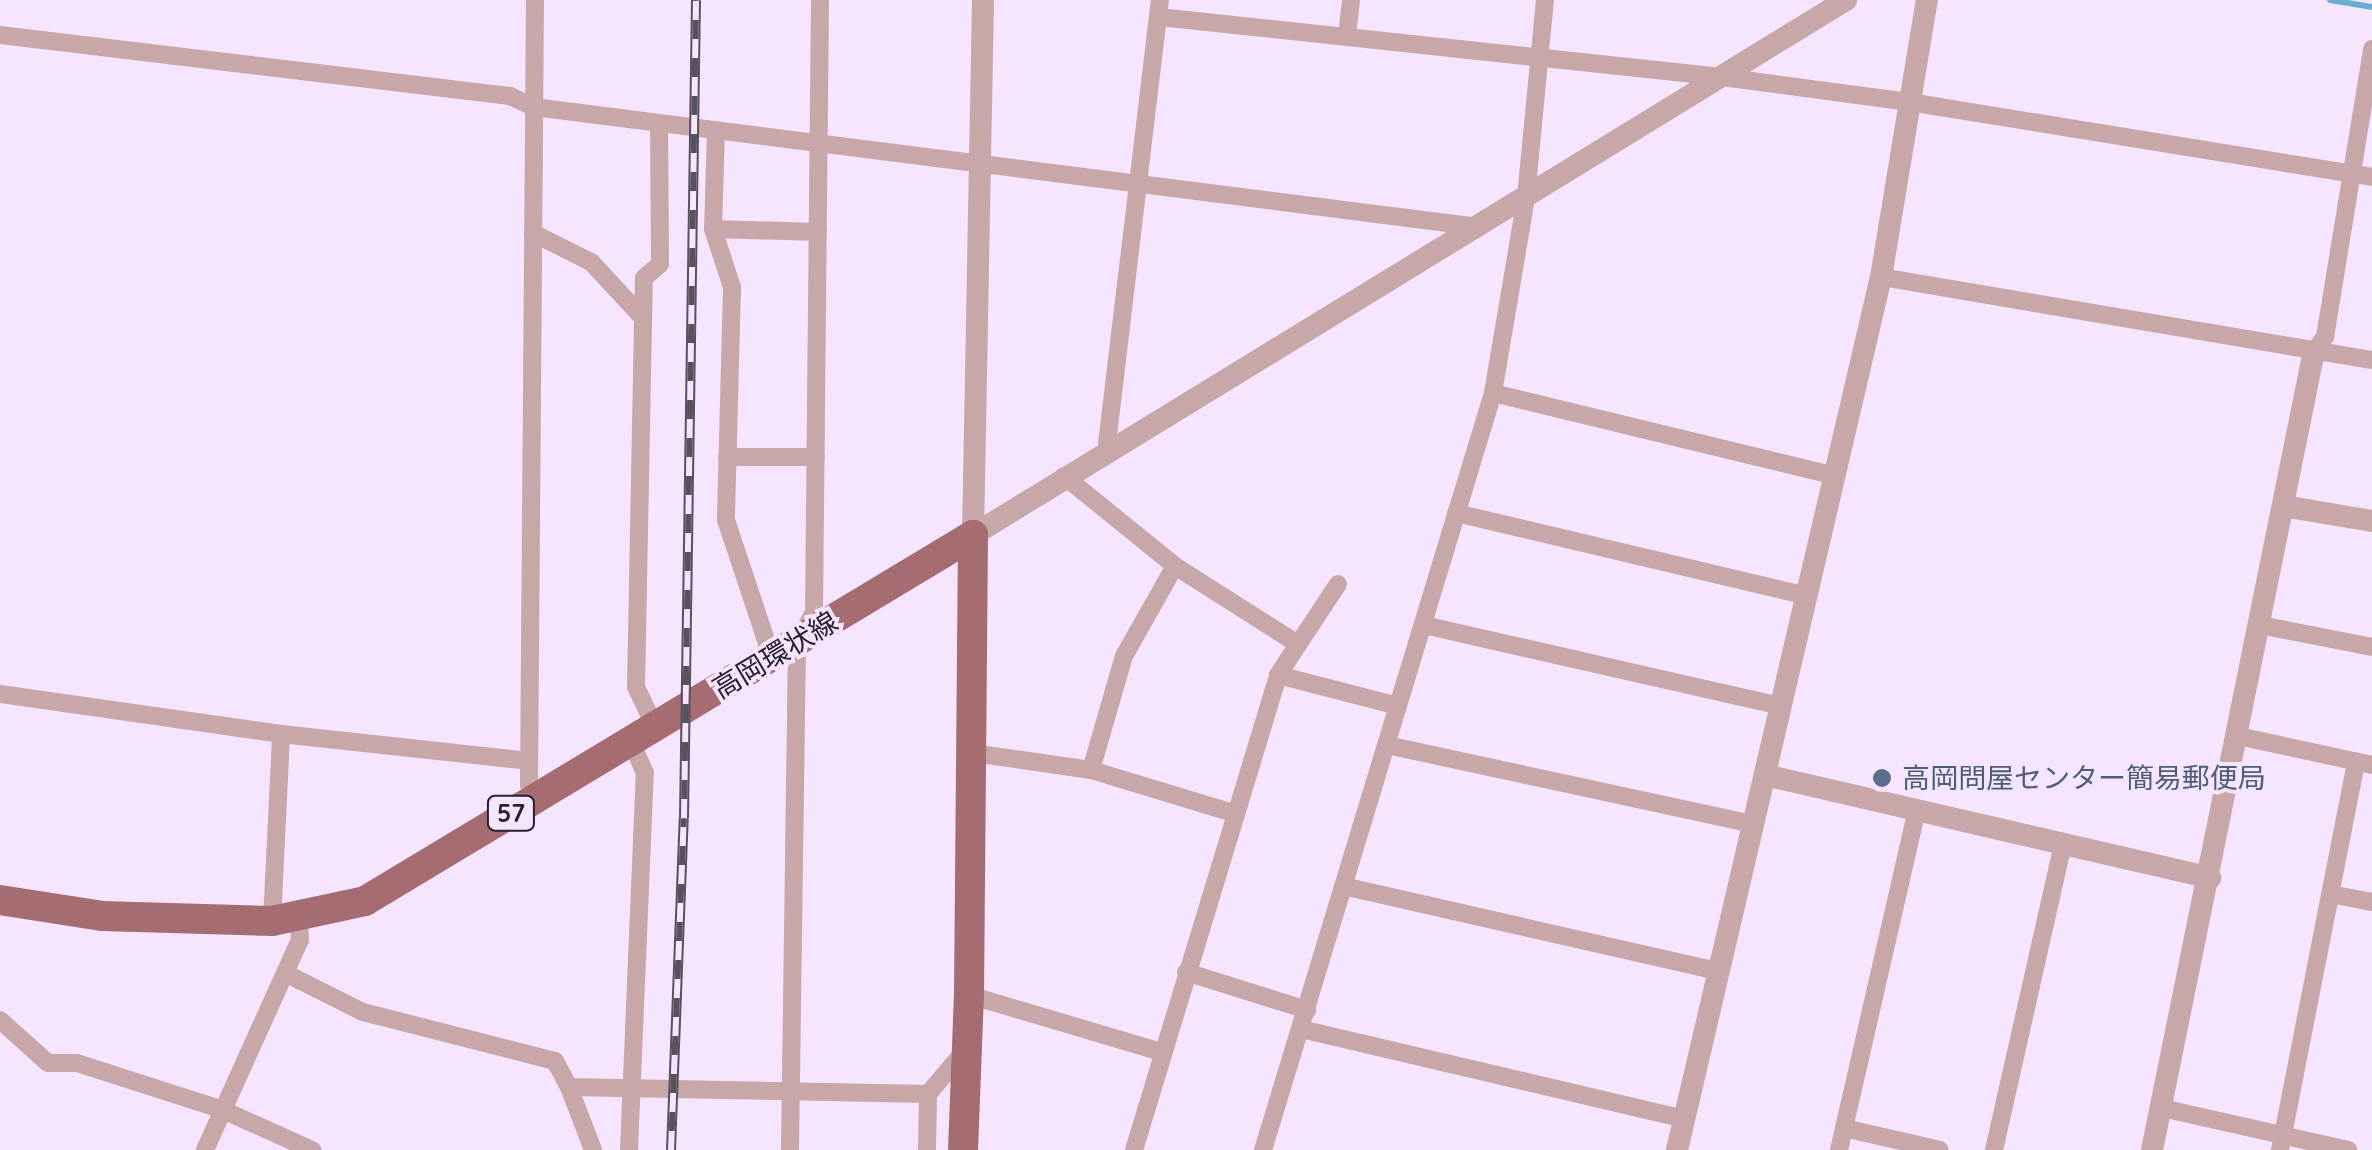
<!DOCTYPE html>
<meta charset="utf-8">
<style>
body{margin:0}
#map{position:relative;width:2372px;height:1150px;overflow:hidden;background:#f5e5fe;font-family:Quicksand,"Noto Sans JP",sans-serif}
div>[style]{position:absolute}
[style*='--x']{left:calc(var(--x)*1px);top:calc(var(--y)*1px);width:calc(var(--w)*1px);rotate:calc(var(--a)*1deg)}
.stream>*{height:6px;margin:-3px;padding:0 3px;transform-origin:3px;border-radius:3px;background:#6caed2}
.minor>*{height:18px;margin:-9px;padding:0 9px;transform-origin:9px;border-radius:9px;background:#c8a7a9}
.tertiary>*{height:22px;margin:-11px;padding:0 11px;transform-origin:11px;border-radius:11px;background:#c8a7a9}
.primary>*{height:30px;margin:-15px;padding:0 15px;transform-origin:15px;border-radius:15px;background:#a56d71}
.rail>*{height:10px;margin-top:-5px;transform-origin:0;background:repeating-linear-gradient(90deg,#f5e5fe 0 19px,#5a515f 0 38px);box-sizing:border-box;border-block:2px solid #5a515f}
.dots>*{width:28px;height:28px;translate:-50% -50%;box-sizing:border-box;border:5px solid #f5e5fe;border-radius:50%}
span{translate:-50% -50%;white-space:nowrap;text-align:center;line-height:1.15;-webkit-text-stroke:8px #f5e5fe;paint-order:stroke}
.shield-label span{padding:2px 8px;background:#f5e5fe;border:2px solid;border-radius:8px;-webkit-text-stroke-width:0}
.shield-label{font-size:25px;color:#28212c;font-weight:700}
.street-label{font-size:28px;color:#28212c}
.service-label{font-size:28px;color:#4e5e75}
.left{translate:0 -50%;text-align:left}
</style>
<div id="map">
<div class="stream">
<div style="--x:2330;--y:0;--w:43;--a:9.5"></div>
</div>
<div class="minor">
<div style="--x:535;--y:0;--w:785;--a:90.44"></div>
<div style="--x:529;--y:785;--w:15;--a:62"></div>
<div style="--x:1159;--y:17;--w:566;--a:6.08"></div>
<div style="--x:1722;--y:77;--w:189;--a:7.6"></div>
<div style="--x:1909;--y:102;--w:469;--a:9.2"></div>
<div style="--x:1347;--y:34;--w:34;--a:-83"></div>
<div style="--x:0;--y:35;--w:514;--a:6.82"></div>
<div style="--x:510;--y:96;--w:26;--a:25"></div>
<div style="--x:534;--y:107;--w:952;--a:7.24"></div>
<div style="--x:716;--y:130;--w:99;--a:91.7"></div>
<div style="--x:713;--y:229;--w:61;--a:71.9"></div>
<div style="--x:732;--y:287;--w:233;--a:91.5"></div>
<div style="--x:726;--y:520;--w:145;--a:71.6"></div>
<div style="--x:713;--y:229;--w:105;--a:1.6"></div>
<div style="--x:533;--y:233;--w:65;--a:26.6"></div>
<div style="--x:591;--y:262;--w:76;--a:47.1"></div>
<div style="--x:1881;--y:277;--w:498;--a:9.6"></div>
<div style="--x:2314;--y:351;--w:18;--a:-52"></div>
<div style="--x:2325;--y:337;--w:292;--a:-80.7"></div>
<div style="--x:1493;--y:393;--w:352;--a:13.6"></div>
<div style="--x:1106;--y:452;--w:455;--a:-83.2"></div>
<div style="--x:727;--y:457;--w:89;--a:0"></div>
<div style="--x:1064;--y:476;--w:143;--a:39"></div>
<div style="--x:1175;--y:566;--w:146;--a:32.4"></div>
<div style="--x:1456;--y:513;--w:361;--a:13.3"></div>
<div style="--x:1424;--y:625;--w:366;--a:12.8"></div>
<div style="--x:2260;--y:625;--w:114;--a:11.1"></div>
<div style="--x:1278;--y:675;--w:124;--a:14.5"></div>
<div style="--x:0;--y:694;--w:284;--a:8.1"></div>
<div style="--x:281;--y:734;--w:249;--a:6.2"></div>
<div style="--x:655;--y:727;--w:44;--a:-115.4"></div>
<div style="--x:636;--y:687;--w:409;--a:-88.9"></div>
<div style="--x:644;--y:278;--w:21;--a:-41"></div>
<div style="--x:660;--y:264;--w:141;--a:-90.4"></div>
<div style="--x:2238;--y:736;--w:137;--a:12.2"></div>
<div style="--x:1387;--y:745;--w:373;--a:12.2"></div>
<div style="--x:973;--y:753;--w:119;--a:8.2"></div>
<div style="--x:1091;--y:770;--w:148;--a:16.8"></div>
<div style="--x:1091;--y:770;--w:119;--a:-73.9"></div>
<div style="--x:1124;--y:656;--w:103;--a:-60.5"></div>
<div style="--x:1343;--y:886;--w:385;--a:12.8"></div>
<div style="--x:2330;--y:894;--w:43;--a:10.8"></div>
<div style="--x:272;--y:921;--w:187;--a:-87.2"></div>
<div style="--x:1186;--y:972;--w:127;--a:17.4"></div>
<div style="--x:285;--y:973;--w:87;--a:26.6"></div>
<div style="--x:363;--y:1012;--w:198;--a:14.3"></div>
<div style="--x:555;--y:1061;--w:30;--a:62"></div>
<div style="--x:969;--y:995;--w:201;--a:16.5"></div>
<div style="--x:0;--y:1020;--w:64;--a:41.9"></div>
<div style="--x:48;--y:1063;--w:29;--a:0"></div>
<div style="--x:77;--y:1063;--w:153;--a:17.8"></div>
<div style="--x:223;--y:1110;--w:98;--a:24.2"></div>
<div style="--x:1301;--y:1029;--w:393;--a:13.2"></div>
<div style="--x:2162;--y:1108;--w:191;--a:12.7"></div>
<div style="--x:1844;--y:1128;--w:98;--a:12.9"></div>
<div style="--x:205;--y:1150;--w:230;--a:-65.7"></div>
<div style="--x:300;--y:940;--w:21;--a:-93"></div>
<div style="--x:593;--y:1150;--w:67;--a:-110.9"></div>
<div style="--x:569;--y:1087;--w:359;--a:1.1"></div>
<div style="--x:629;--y:1150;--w:377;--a:-87.6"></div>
<div style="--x:645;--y:773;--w:35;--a:-114"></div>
<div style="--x:790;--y:1150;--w:507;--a:-89.21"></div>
<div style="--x:797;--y:643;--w:35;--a:-61"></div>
<div style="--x:814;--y:612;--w:612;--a:-89.44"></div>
<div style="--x:927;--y:1150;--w:56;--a:-89"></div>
<div style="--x:928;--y:1094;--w:59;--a:-49.8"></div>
<div style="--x:1134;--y:1150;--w:496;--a:-73.1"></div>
<div style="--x:1278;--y:675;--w:109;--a:-56.6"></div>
<div style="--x:1263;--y:1150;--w:791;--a:-73.1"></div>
<div style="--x:1493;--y:393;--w:199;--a:-80.4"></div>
<div style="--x:1526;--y:197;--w:198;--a:-84.5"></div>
<div style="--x:1839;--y:1150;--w:349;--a:-77.1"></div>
<div style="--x:1994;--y:1150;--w:313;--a:-77.3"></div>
<div style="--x:2280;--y:1150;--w:396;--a:-78.9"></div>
</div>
<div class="tertiary">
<div style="--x:2283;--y:506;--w:90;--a:9.6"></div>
<div style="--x:973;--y:535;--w:1024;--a:-31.5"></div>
<div style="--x:973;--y:535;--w:535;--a:-88.93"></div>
<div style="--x:1765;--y:775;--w:457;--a:13"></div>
<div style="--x:1677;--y:1150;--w:897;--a:-76.85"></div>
<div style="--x:1881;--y:277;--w:281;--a:-80.6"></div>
<div style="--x:2152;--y:1150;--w:815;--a:-78.54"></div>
</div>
<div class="primary">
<div style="--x:0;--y:900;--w:103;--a:8.9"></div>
<div style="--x:102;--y:916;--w:170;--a:1.7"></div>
<div style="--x:272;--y:921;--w:95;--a:-12.1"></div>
<div style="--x:365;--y:901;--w:710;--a:-31.05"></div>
<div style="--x:963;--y:1150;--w:155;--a:-87.8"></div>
<div style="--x:969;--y:995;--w:460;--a:-89.5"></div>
</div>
<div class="rail">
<div style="--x:671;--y:1150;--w:332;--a:-87.8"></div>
<div style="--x:684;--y:818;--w:818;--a:-89.16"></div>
</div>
<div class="dots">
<div style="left:1882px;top:778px;background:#5c6f8a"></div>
</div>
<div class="shield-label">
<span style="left:511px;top:813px">57</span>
</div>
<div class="street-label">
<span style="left:775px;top:655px;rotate:-31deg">高岡環状線</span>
</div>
<div class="service-label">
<span class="left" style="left:1902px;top:778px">高岡問屋センター簡易郵便局</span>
</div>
</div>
